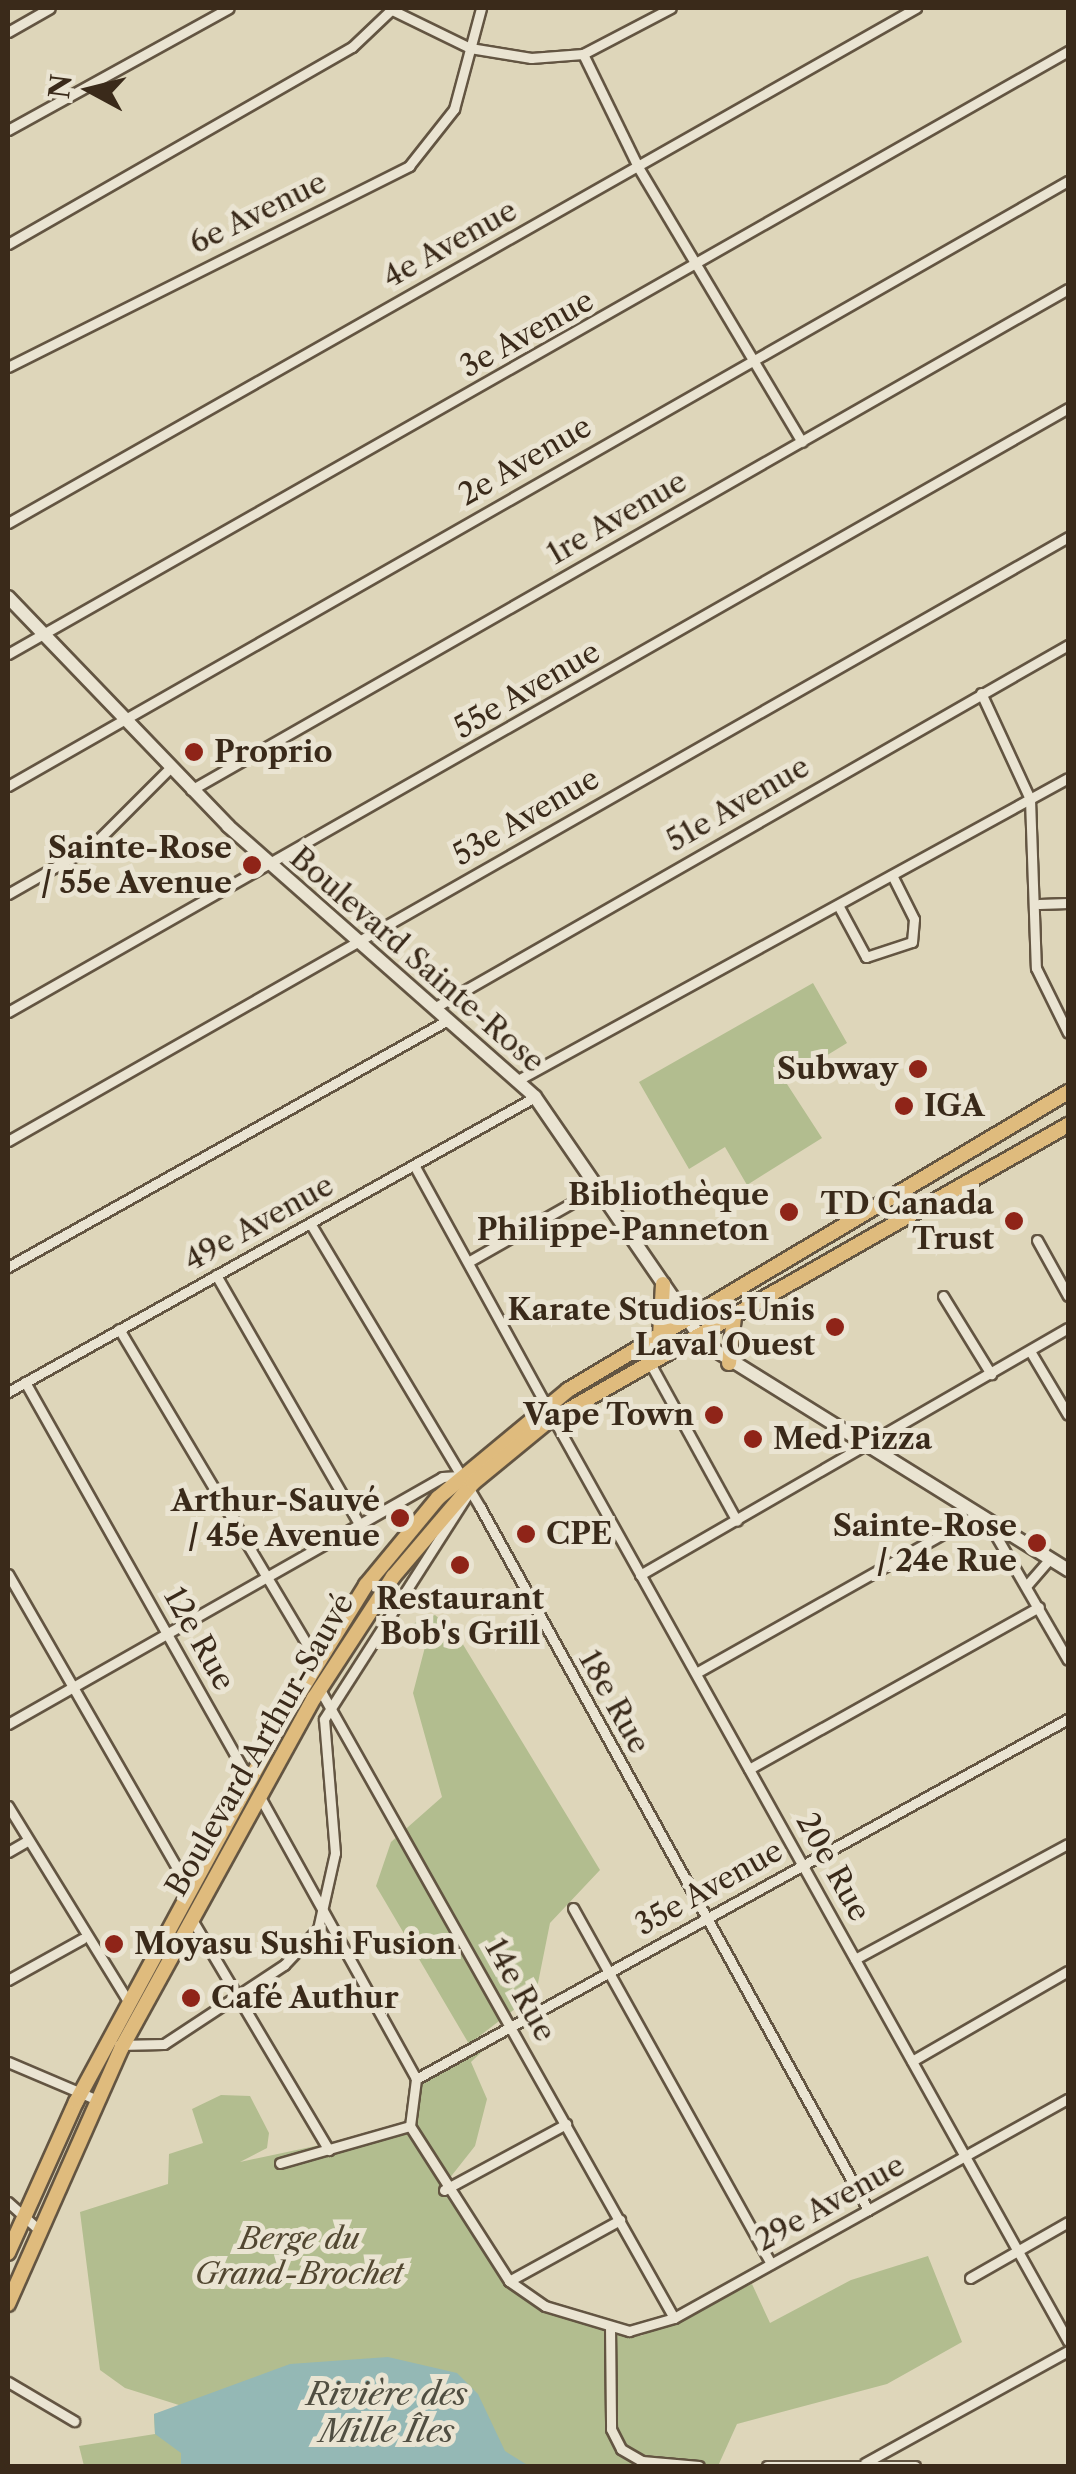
<!DOCTYPE html>
<meta charset="utf-8">
<style>
body{margin:0}
#map{position:relative;width:1076px;height:2474px;overflow:hidden;background:#ded6ba;font-family:"Libre Caslon Text",serif}
div>[style]{position:absolute}
[style*='--x']{left:calc(var(--x)*1px);top:calc(var(--y)*1px);width:calc(var(--w)*1px);rotate:calc(var(--a)*1deg)}
.green>*{inset:0;background:#b2bd8f}
.water>*{inset:0;background:#94b8b5}
.roads{filter:drop-shadow(2px 0 #635542) drop-shadow(-2px 0 #635542) drop-shadow(0 2px #635542) drop-shadow(0 -2px #635542)}
.street>*{height:9px;margin:-4.5px;padding:0 4.5px;transform-origin:4.5px;border-radius:4.5px;background:#eae4d2}
.secondary>*{height:12px;margin:-6px;padding:0 6px;transform-origin:6px;border-radius:6px;background:#eae4d2}
.primary>*{height:14px;margin:-7px;padding:0 7px;transform-origin:7px;border-radius:7px;background:#dfbb7d}
.dots>*{width:28px;height:28px;translate:-50% -50%;box-sizing:border-box;border:5px solid #eae4d2;border-radius:50%}
span{translate:-50% -50%;white-space:nowrap;text-align:center;line-height:1.15;-webkit-text-stroke:10px #eae4d2;paint-order:stroke}
.street-label{font-size:30px;color:#3a2a1a}
.poi-label{font-size:30px;color:#3a2a1a;font-weight:700}
.left{translate:0 -50%;text-align:left}
.right{translate:-100% -50%;text-align:right}
.park-label{font-size:30px;color:#524731;font-style:italic}
.water-label{font-size:32px;color:#504e41;font-style:italic}
.frame{position:absolute;inset:0;border:10px solid #3a2a1a;pointer-events:none}
.north{position:absolute;left:40px;top:40px;width:100px;height:100px;-webkit-text-stroke:8px #eae4d2;paint-order:stroke;rotate:277deg;font-size:28px;font-weight:700;line-height:40px;text-align:center;color:#3a2a1a}
.north::after{content:'';display:block;margin:auto;width:35px;height:45px;background:#3a2a1a;clip-path:polygon(50% 0,100% 100%,50% 72%,0 100%)}
</style>
<div id="map">
<div class="green">
<div style="clip-path:polygon(813px 983px,847px 1043px,785px 1081px,822px 1138px,747px 1185px,725px 1147px,689px 1169px,639px 1082px)"></div>
<div style="clip-path:polygon(435px 1615px,456px 1633px,600px 1870px,550px 1923px,536px 1993px,469px 2044px,376px 1886px,391px 1842px,442px 1797px,413px 1693px,425px 1647px,412px 1624px)"></div>
<div style="clip-path:polygon(508px 2027px,471px 2062px,487px 2099px,475px 2146px,445px 2184px,509px 2281px,545px 2306px,641px 2336px,752px 2284px,770px 2323px,851px 2280px,928px 2256px,962px 2342px,887px 2384px,737px 2424px,718px 2466px,84px 2466px,79px 2446px,155px 2434px,154px 2414px,182px 2406px,125px 2388px,100px 2370px,80px 2212px,168px 2184px,169px 2154px,203px 2143px,192px 2109px,221px 2095px,250px 2096px,269px 2133px,267px 2148px,240px 2162px,410px 2126px,418px 2081px)"></div>
</div>
<div class="water">
<div style="clip-path:polygon(388px 2357px,457px 2373px,478px 2394px,505px 2451px,529px 2466px,181px 2466px,181px 2453px,155px 2434px,154px 2414px,290px 2364px)"></div>
</div>
<div class="roads">
<div class="street">
<div style="--x:390;--y:9;--w:89;--a:26"></div>
<div style="--x:470;--y:48;--w:62;--a:9.3"></div>
<div style="--x:531;--y:58;--w:52;--a:-4.4"></div>
<div style="--x:583;--y:54;--w:99;--a:-27.6"></div>
<div style="--x:8;--y:32;--w:48;--a:-29.7"></div>
<div style="--x:583;--y:54;--w:126;--a:64"></div>
<div style="--x:638;--y:167;--w:320;--a:59.2"></div>
<div style="--x:8;--y:130;--w:252;--a:-28.9"></div>
<div style="--x:8;--y:244;--w:396;--a:-29.8"></div>
<div style="--x:352;--y:47;--w:54;--a:-43.5"></div>
<div style="--x:8;--y:367;--w:449;--a:-26.6"></div>
<div style="--x:409;--y:166;--w:73;--a:-51.7"></div>
<div style="--x:454;--y:109;--w:105;--a:-75"></div>
<div style="--x:8;--y:523;--w:1044;--a:-29.56"></div>
<div style="--x:8;--y:654;--w:1220;--a:-29.63"></div>
<div style="--x:981;--y:693;--w:117;--a:65.2"></div>
<div style="--x:1030;--y:799;--w:169;--a:88"></div>
<div style="--x:1036;--y:968;--w:72;--a:63.8"></div>
<div style="--x:8;--y:786;--w:1221;--a:-29.72"></div>
<div style="--x:191;--y:790;--w:1010;--a:-29.74"></div>
<div style="--x:8;--y:894;--w:97;--a:-29.7"></div>
<div style="--x:92;--y:846;--w:109;--a:-45"></div>
<div style="--x:1039;--y:904;--w:29;--a:-2"></div>
<div style="--x:838;--y:905;--w:59;--a:61.7"></div>
<div style="--x:866;--y:957;--w:48;--a:-18.1"></div>
<div style="--x:912;--y:942;--w:23;--a:-85"></div>
<div style="--x:914;--y:919;--w:49;--a:-116.6"></div>
<div style="--x:434;--y:1008;--w:731;--a:-29.79"></div>
<div style="--x:8;--y:1012;--w:1220;--a:-29.67"></div>
<div style="--x:518;--y:1080;--w:627;--a:-28.77"></div>
<div style="--x:8;--y:1141;--w:1220;--a:-29.67"></div>
<div style="--x:414;--y:1165;--w:274;--a:61.2"></div>
<div style="--x:310;--y:1223;--w:331;--a:59.1"></div>
<div style="--x:480;--y:1507;--w:803;--a:61.1"></div>
<div style="--x:1037;--y:1240;--w:64;--a:61"></div>
<div style="--x:468;--y:1262;--w:150;--a:-29.6"></div>
<div style="--x:8;--y:1267;--w:505;--a:-29.31"></div>
<div style="--x:216;--y:1275;--w:289;--a:60.1"></div>
<div style="--x:943;--y:1296;--w:92;--a:58.4"></div>
<div style="--x:119;--y:1329;--w:387;--a:59.2"></div>
<div style="--x:1030;--y:1351;--w:74;--a:59.3"></div>
<div style="--x:650;--y:1363;--w:180;--a:61.2"></div>
<div style="--x:25;--y:1382;--w:456;--a:60.6"></div>
<div style="--x:8;--y:1392;--w:604;--a:-29.24"></div>
<div style="--x:553;--y:1418;--w:1057;--a:60.84"></div>
<div style="--x:992;--y:1529;--w:151;--a:59.9"></div>
<div style="--x:8;--y:1574;--w:365;--a:60.1"></div>
<div style="--x:640;--y:1575;--w:494;--a:-30"></div>
<div style="--x:1027;--y:1585;--w:32;--a:-49"></div>
<div style="--x:696;--y:1673;--w:318;--a:-29.4"></div>
<div style="--x:319;--y:1688;--w:723;--a:60.6"></div>
<div style="--x:8;--y:1724;--w:499;--a:-29.6"></div>
<div style="--x:442;--y:1477;--w:18;--a:-3"></div>
<div style="--x:749;--y:1769;--w:332;--a:-29.2"></div>
<div style="--x:260;--y:1797;--w:322;--a:61"></div>
<div style="--x:8;--y:1806;--w:229;--a:58.4"></div>
<div style="--x:8;--y:1852;--w:22;--a:-30"></div>
<div style="--x:573;--y:1908;--w:407;--a:60.9"></div>
<div style="--x:191;--y:1918;--w:270;--a:59.3"></div>
<div style="--x:855;--y:1959;--w:242;--a:-28.4"></div>
<div style="--x:8;--y:1980;--w:85;--a:-29"></div>
<div style="--x:119;--y:2045;--w:45;--a:-1.3"></div>
<div style="--x:164;--y:2044;--w:144;--a:-33.4"></div>
<div style="--x:284;--y:1965;--w:50;--a:-46.6"></div>
<div style="--x:318;--y:1929;--w:78;--a:-77.4"></div>
<div style="--x:335;--y:1853;--w:134;--a:-94.7"></div>
<div style="--x:324;--y:1719;--w:264;--a:-57.4"></div>
<div style="--x:912;--y:2061;--w:180;--a:-30"></div>
<div style="--x:8;--y:2062;--w:95;--a:23"></div>
<div style="--x:416;--y:2079;--w:745;--a:-28.91"></div>
<div style="--x:410;--y:2126;--w:184;--a:57.4"></div>
<div style="--x:509;--y:2281;--w:44;--a:34.8"></div>
<div style="--x:545;--y:2306;--w:88;--a:16.6"></div>
<div style="--x:629;--y:2331;--w:47;--a:-16.1"></div>
<div style="--x:674;--y:2318;--w:451;--a:-29.1"></div>
<div style="--x:410;--y:2126;--w:47;--a:-82.7"></div>
<div style="--x:280;--y:2163;--w:135;--a:-15.9"></div>
<div style="--x:444;--y:2190;--w:139;--a:-28.4"></div>
<div style="--x:8;--y:2202;--w:39;--a:42"></div>
<div style="--x:970;--y:2278;--w:113;--a:-29.7"></div>
<div style="--x:509;--y:2281;--w:127;--a:-28.8"></div>
<div style="--x:610;--y:2326;--w:103;--a:89.4"></div>
<div style="--x:611;--y:2429;--w:22;--a:63"></div>
<div style="--x:621;--y:2449;--w:24;--a:30"></div>
<div style="--x:642;--y:2461;--w:57;--a:5"></div>
<div style="--x:8;--y:2382;--w:77;--a:30.6"></div>
<div style="--x:865;--y:2463;--w:232;--a:-28.9"></div>
<div style="--x:767;--y:2466;--w:148;--a:0"></div>
</div>
<div class="secondary">
<div style="--x:8;--y:597;--w:318;--a:46.1"></div>
<div style="--x:228;--y:826;--w:409;--a:41.4"></div>
<div style="--x:535;--y:1097;--w:300;--a:55.5"></div>
<div style="--x:705;--y:1344;--w:428;--a:31.9"></div>
</div>
<div class="primary">
<div style="--x:660;--y:1336;--w:52;--a:-86.7"></div>
<div style="--x:729;--y:1363;--w:46;--a:-83.8"></div>
<div style="--x:8;--y:2253;--w:166;--a:-65.8"></div>
<div style="--x:76;--y:2102;--w:427;--a:-61.6"></div>
<div style="--x:279;--y:1726;--w:166;--a:-58.3"></div>
<div style="--x:366;--y:1585;--w:113;--a:-50.4"></div>
<div style="--x:438;--y:1498;--w:169;--a:-39.7"></div>
<div style="--x:568;--y:1390;--w:582;--a:-30.79"></div>
<div style="--x:8;--y:2304;--w:281;--a:-66.1"></div>
<div style="--x:122;--y:2047;--w:398;--a:-61.2"></div>
<div style="--x:314;--y:1698;--w:145;--a:-56.9"></div>
<div style="--x:393;--y:1577;--w:123;--a:-49.6"></div>
<div style="--x:473;--y:1483;--w:96;--a:-39.5"></div>
<div style="--x:547;--y:1422;--w:600;--a:-29.69"></div>
</div>
</div>
<div class="dots">
<div style="left:194px;top:752px;background:#8f2418"></div>
<div style="left:252px;top:865px;background:#8f2418"></div>
<div style="left:918px;top:1069px;background:#8f2418"></div>
<div style="left:904px;top:1106px;background:#8f2418"></div>
<div style="left:789px;top:1212px;background:#8f2418"></div>
<div style="left:1014px;top:1221px;background:#8f2418"></div>
<div style="left:835px;top:1327px;background:#8f2418"></div>
<div style="left:714px;top:1415px;background:#8f2418"></div>
<div style="left:753px;top:1439px;background:#8f2418"></div>
<div style="left:400px;top:1518px;background:#8f2418"></div>
<div style="left:526px;top:1534px;background:#8f2418"></div>
<div style="left:1037px;top:1543px;background:#8f2418"></div>
<div style="left:460px;top:1565px;background:#8f2418"></div>
<div style="left:114px;top:1944px;background:#8f2418"></div>
<div style="left:191px;top:1998px;background:#8f2418"></div>
</div>
<div class="street-label">
<span style="left:258px;top:213px;rotate:-26deg">6e Avenue</span>
<span style="left:450px;top:244px;rotate:-29deg">4e Avenue</span>
<span style="left:527px;top:334px;rotate:-29deg">3e Avenue</span>
<span style="left:525px;top:461px;rotate:-30deg">2e Avenue</span>
<span style="left:617px;top:518px;rotate:-30deg">1re Avenue</span>
<span style="left:527px;top:690px;rotate:-30deg">55e Avenue</span>
<span style="left:738px;top:804px;rotate:-30deg">51e Avenue</span>
<span style="left:526px;top:817px;rotate:-30deg">53e Avenue</span>
<span style="left:417px;top:960px;rotate:41deg">Boulevard Sainte-Rose</span>
<span style="left:259px;top:1223px;rotate:-29deg">49e Avenue</span>
<span style="left:199px;top:1639px;rotate:61deg">12e Rue</span>
<span style="left:614px;top:1702px;rotate:61deg">18e Rue</span>
<span style="left:260px;top:1745px;rotate:-60deg">Boulevard Arthur-Sauvé</span>
<span style="left:833px;top:1867px;rotate:61deg">20e Rue</span>
<span style="left:709px;top:1888px;rotate:-29deg">35e Avenue</span>
<span style="left:520px;top:1990px;rotate:61deg">14e Rue</span>
<span style="left:830px;top:2203px;rotate:-29deg">29e Avenue</span>
</div>
<div class="poi-label">
<span class="left" style="left:214px;top:752px">Proprio</span>
<span class="right" style="left:232px;top:865px">Sainte-Rose<br>/ 55e Avenue</span>
<span class="right" style="left:898px;top:1069px">Subway</span>
<span class="left" style="left:924px;top:1106px">IGA</span>
<span class="right" style="left:769px;top:1212px">Bibliothèque<br>Philippe-Panneton</span>
<span class="right" style="left:994px;top:1221px">TD Canada<br>Trust</span>
<span class="right" style="left:815px;top:1327px">Karate Studios-Unis<br>Laval Ouest</span>
<span class="right" style="left:694px;top:1415px">Vape Town</span>
<span class="left" style="left:773px;top:1439px">Med Pizza</span>
<span class="right" style="left:380px;top:1518px">Arthur-Sauvé<br>/ 45e Avenue</span>
<span class="right" style="left:1017px;top:1543px">Sainte-Rose<br>/ 24e Rue</span>
<span class="left" style="left:546px;top:1534px">CPE</span>
<span style="left:460px;top:1616px">Restaurant<br>Bob's Grill</span>
<span class="left" style="left:134px;top:1944px">Moyasu Sushi Fusion</span>
<span class="left" style="left:211px;top:1998px">Café Authur</span>
</div>
<div class="park-label">
<span style="left:299px;top:2256px">Berge du<br>Grand-Brochet</span>
</div>
<div class="water-label">
<span style="left:387px;top:2413px">Rivière des<br>Mille Îles</span>
</div>
<div class="frame"></div>
<div class="north">N</div>
</div>
